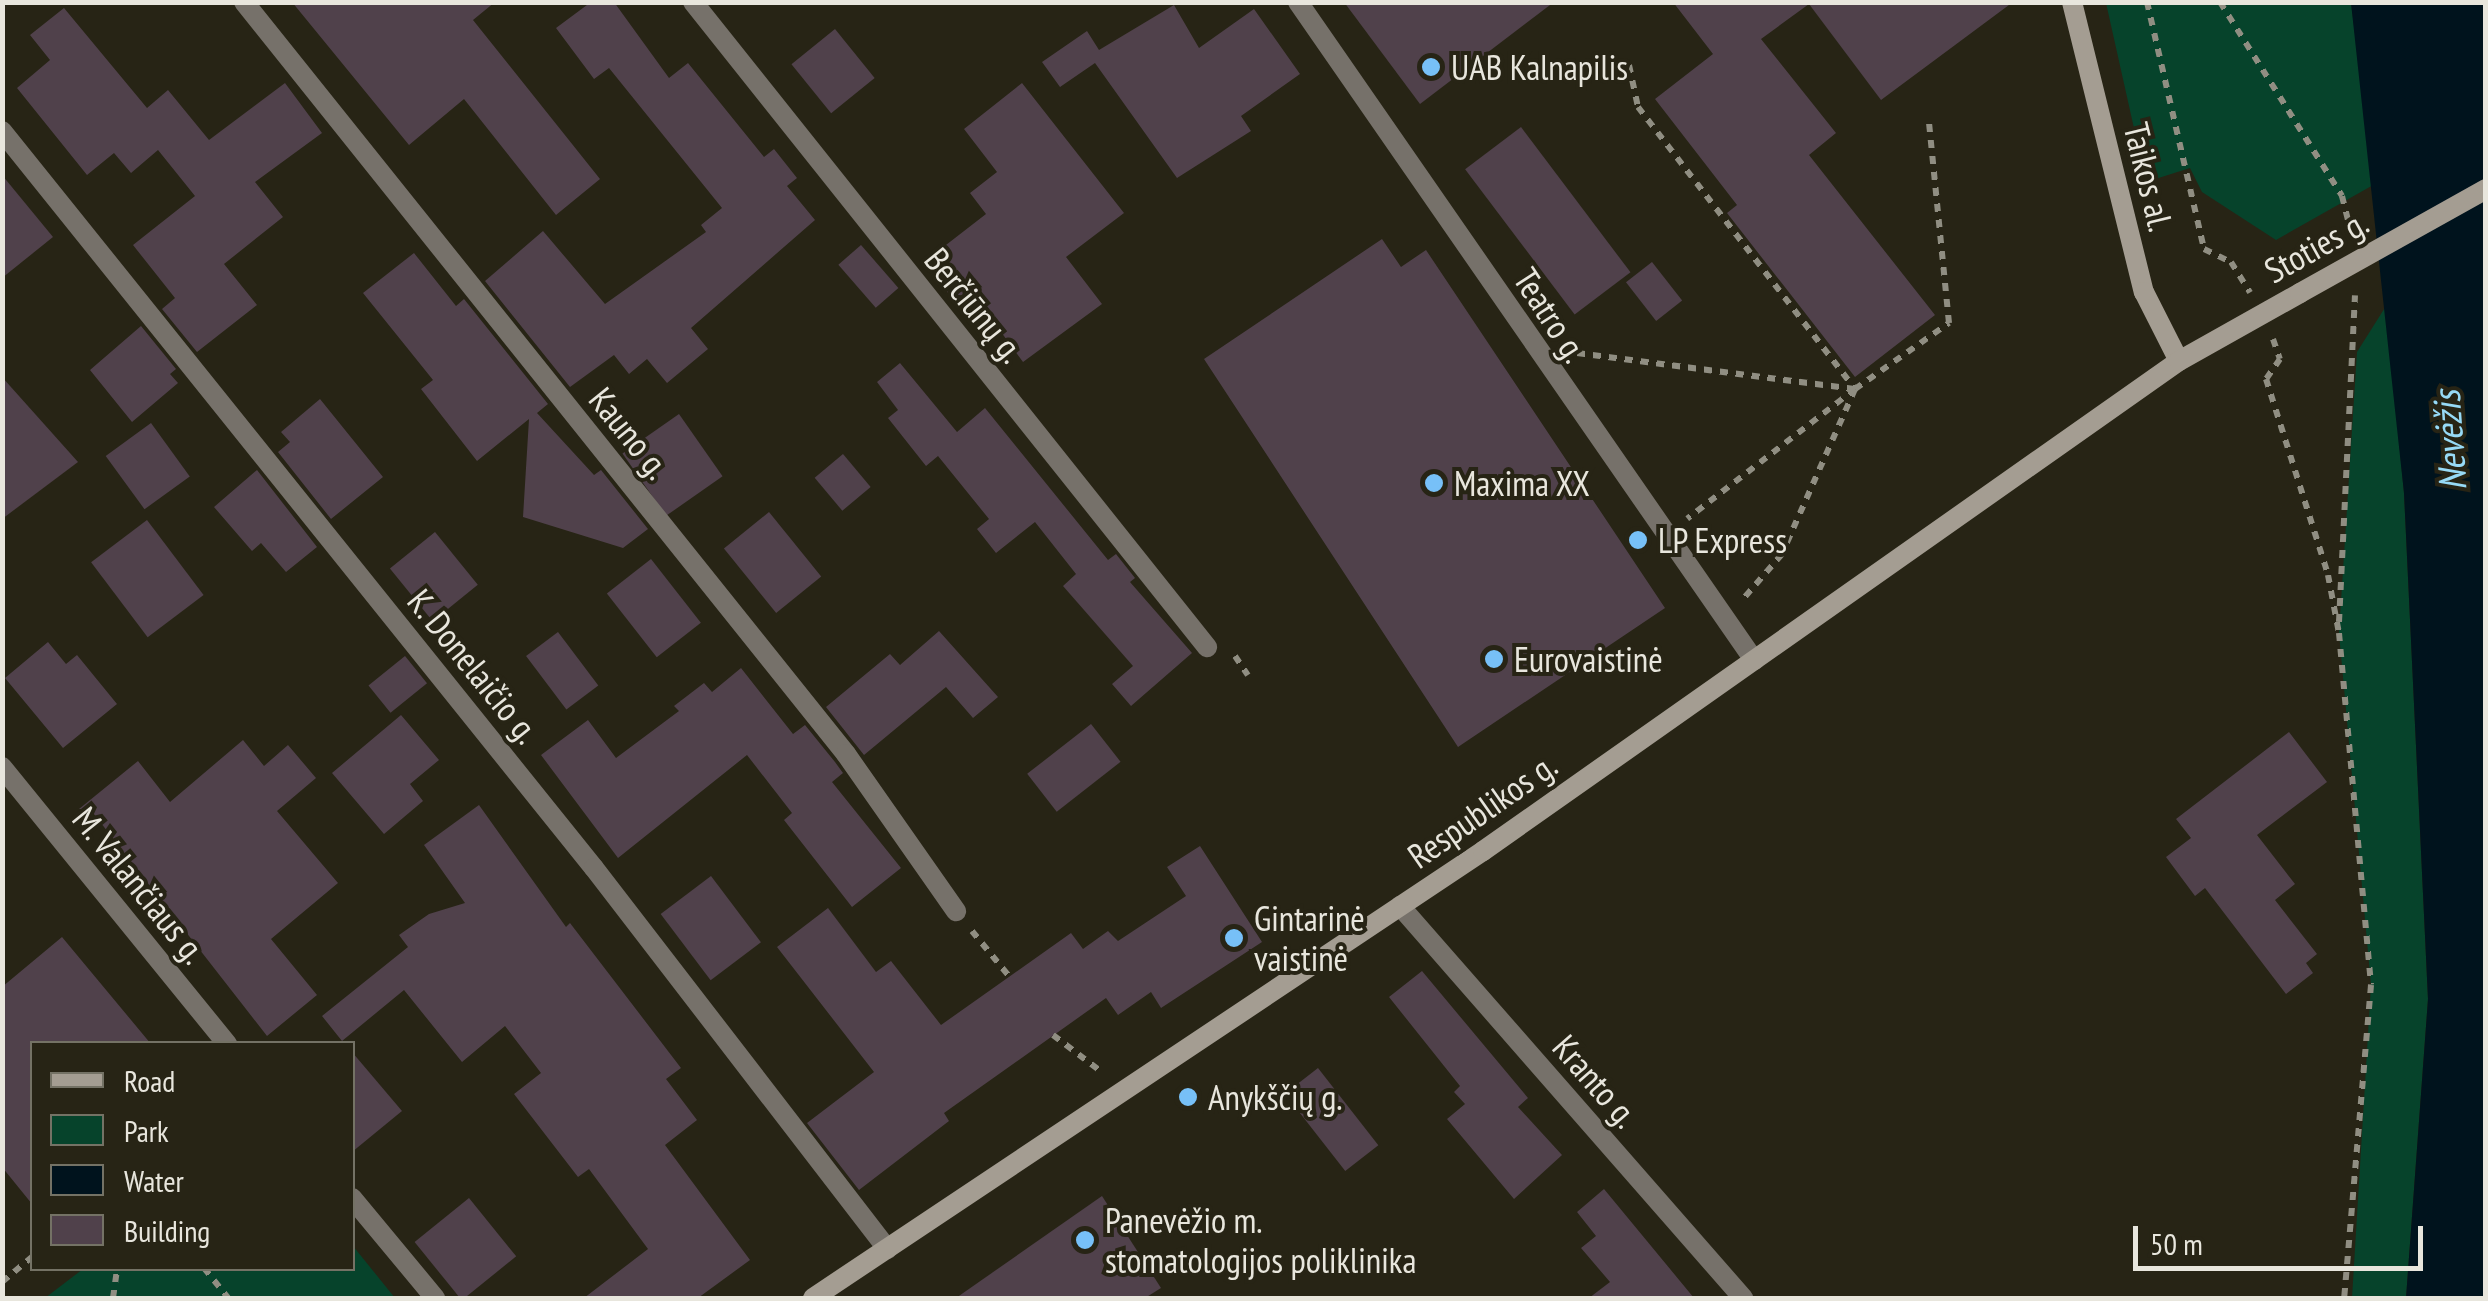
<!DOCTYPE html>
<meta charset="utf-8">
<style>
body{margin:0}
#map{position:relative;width:2488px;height:1301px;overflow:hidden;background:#272415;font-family:"PT Sans Narrow",sans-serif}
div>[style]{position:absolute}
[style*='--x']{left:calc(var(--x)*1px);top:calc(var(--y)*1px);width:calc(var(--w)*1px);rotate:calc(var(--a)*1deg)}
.green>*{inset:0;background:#06432b}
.water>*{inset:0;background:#00131d}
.building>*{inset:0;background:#50414b;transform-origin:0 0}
.path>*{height:6px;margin-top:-3px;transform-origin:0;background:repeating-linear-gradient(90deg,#908e82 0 8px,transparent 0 16px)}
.street>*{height:20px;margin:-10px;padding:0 10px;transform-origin:10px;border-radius:10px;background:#76716a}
.secondary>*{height:20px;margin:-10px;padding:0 10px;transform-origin:10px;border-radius:10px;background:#a49d92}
.secondary-bridge>*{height:20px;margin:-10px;padding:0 10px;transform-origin:10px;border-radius:10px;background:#a49d92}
.dots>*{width:28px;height:28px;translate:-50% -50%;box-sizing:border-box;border:5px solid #272415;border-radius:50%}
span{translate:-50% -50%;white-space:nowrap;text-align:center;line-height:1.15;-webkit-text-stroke:8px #272415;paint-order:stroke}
.poi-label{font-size:35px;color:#e8e6dd}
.left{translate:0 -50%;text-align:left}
.street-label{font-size:35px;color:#e8e6dd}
.water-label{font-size:38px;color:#97daf6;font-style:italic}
.frame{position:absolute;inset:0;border:5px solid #e8e6dd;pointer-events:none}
.legend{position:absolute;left:30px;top:1041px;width:325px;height:230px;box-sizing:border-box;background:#272415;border:2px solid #747265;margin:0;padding:12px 18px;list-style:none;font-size:30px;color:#e8e6dd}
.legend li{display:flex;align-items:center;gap:20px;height:50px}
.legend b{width:50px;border:2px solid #747265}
.scale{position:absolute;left:2133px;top:1226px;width:290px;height:45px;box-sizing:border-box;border:5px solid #e8e6dd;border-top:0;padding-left:12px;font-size:30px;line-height:35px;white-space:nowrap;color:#e8e6dd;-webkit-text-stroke:8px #272415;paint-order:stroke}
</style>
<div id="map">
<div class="green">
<div style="clip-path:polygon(2106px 3px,2351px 3px,2375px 184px,2276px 240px,2202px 192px,2190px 168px,2146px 182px)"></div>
<div style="clip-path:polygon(2386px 306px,2404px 493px,2428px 999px,2406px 1298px,2352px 1298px,2371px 985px,2339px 633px,2357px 352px)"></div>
<div style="clip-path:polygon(353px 1246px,395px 1298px,45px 1298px,83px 1269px,352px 1268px)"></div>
</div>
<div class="water">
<div style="clip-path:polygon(2351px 3px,2485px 3px,2485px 1298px,2406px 1298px,2428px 999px,2404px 493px)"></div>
</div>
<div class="building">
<div style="clip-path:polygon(292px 2px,495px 2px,473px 20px,600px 179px,556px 215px,464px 99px,409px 145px)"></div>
<div style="clip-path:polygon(591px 2px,614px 2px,669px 78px,688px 63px,764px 157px,774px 149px,797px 178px,787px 186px,815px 220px,691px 328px,708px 349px,667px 383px,647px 359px,629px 374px,614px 355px,570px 387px,485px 281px,543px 231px,605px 304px,706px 232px,701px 225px,722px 208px,609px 68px,594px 79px,556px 28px)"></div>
<div style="clip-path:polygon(1344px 2px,1554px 2px,1420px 104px)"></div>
<div style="clip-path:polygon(1673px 2px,2013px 2px,1881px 100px,1809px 4px,1761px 39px,1836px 133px,1809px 155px,1935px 315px,1855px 377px,1727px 213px,1737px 205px,1655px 99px,1713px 54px)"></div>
<div style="clip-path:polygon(1174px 5px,1199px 48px,1254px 9px,1300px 74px,1241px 116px,1251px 131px,1177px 178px,1095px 63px,1060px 87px,1042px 62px,1087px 31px,1099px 50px)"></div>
<div style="clip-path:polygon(64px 8px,147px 108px,168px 90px,209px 140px,285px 83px,322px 133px,255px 182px,283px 217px,224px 264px,257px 305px,197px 352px,162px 309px,175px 298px,133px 245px,195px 196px,158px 150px,131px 173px,114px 153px,87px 175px,17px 88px,50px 60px,30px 35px)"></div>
<div style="left:835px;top:29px;width:63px;height:56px;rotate:51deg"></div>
<div style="clip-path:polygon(1022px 83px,1124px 213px,1066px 257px,1102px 304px,1023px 362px,985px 310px,970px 322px,924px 262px,986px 214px,970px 193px,997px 172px,964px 129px)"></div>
<div style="left:1521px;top:127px;width:182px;height:70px;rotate:53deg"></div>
<div style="clip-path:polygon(2px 175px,53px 237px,2px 278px)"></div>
<div style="clip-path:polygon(1382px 239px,1401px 267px,1426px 250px,1665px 608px,1458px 747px,1204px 359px)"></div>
<div style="left:861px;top:245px;width:57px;height:30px;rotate:49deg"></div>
<div style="clip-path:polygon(414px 253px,456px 306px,464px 299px,548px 404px,537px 413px,594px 475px,601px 470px,648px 529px,623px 548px,523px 517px,529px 419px,477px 461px,421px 389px,433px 380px,363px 293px)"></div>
<div style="left:1652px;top:262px;width:49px;height:33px;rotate:52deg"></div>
<div style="clip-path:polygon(141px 326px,176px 369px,170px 374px,178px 383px,132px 422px,90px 370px)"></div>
<div style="clip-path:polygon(900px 363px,957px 432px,985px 408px,1108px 560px,1116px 554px,1135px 578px,1130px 582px,1192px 653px,1131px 706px,1112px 684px,1133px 666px,1063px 586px,1076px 574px,1035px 522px,996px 553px,977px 529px,989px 519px,938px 456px,926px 466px,888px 418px,898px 410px,877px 382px)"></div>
<div style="clip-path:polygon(2px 377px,78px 462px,2px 519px)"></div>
<div style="clip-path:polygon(320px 399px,383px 477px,331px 519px,278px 452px,290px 442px,281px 432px)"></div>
<div style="left:679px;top:414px;width:76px;height:69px;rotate:55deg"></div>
<div style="left:151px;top:423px;width:66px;height:56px;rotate:54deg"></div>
<div style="left:843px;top:454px;width:43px;height:37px;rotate:50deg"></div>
<div style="clip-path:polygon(257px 470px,317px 547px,286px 572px,261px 543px,252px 551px,214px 507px)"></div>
<div style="left:769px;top:512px;width:83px;height:58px;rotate:51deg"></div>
<div style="left:147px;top:520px;width:94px;height:70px;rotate:53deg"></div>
<div style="left:435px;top:532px;width:68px;height:58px;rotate:51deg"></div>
<div style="left:651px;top:559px;width:81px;height:56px;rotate:52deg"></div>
<div style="clip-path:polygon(939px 631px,998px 697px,973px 718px,946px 687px,864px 755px,826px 707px,890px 654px,900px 665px)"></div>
<div style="left:558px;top:632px;width:67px;height:40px;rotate:53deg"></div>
<div style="clip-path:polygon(48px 642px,66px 664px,77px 655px,117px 704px,63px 748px,5px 678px)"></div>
<div style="left:405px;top:656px;width:35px;height:47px;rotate:51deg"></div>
<div style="clip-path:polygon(741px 668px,793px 734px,805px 725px,835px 762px,843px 773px,832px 782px,901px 868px,852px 907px,784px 820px,792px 813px,747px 755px,618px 858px,541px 755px,588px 720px,616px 758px,679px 711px,674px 706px,704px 683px,712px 692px)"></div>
<div style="clip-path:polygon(401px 715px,439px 760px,410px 784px,423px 801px,384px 834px,332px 773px)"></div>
<div style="left:1091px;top:724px;width:48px;height:81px;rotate:52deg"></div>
<div style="clip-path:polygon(2289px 732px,2327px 782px,2257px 835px,2295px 884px,2275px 900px,2317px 954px,2306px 963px,2313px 973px,2286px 994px,2205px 888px,2195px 896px,2166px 857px,2191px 838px,2176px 819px)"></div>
<div style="clip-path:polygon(243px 740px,264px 766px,288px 745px,316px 778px,277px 811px,338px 883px,271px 939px,317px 995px,267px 1036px,90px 809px,79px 809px,138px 761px,170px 802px)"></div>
<div style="clip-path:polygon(479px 805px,566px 927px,570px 923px,681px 1068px,666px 1079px,697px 1120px,665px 1145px,750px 1260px,698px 1298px,584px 1298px,648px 1249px,589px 1169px,578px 1177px,514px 1094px,541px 1073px,505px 1026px,462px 1062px,404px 990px,342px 1041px,322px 1016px,408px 947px,399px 935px,429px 914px,465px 903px,424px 845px)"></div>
<div style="clip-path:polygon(1200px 846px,1262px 942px,1161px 1008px,1151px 992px,1118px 1015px,1106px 998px,944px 1113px,949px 1121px,859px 1190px,807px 1123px,874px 1072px,777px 947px,828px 908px,876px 972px,891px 961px,941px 1025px,1071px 933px,1083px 949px,1108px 931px,1118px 941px,1186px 896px,1167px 867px)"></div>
<div style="left:711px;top:876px;width:83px;height:63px;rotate:53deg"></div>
<div style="clip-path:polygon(62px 937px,151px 1044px,32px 1044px,32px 1204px,2px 1167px,2px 987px)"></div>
<div style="clip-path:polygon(1422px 971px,1528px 1098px,1518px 1107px,1562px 1155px,1514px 1199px,1447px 1119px,1465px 1104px,1454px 1092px,1460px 1086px,1389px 997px)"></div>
<div style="clip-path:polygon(352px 1052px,402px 1111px,352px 1152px)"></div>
<div style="left:1318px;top:1068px;width:98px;height:42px;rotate:52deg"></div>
<div style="clip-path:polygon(1604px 1189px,1694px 1298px,1589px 1298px,1610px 1282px,1581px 1248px,1596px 1236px,1577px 1212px)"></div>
<div style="clip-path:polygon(1102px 1196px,1161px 1288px,1145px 1298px,956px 1298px)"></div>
<div style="left:469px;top:1198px;width:75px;height:70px;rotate:51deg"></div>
</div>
<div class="path">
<div style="--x:2147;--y:2;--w:253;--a:77"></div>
<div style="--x:2204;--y:249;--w:30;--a:26"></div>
<div style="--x:2231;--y:262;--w:36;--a:58"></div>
<div style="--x:2220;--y:2;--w:229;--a:57.8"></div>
<div style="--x:2342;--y:196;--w:38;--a:76"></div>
<div style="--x:1629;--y:65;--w:43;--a:77.9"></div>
<div style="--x:1638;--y:107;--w:356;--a:52.4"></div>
<div style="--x:1855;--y:389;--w:180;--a:113.9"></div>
<div style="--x:1782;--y:554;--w:60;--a:130.9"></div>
<div style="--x:2273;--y:339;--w:21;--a:71"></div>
<div style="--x:2280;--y:359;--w:24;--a:125"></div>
<div style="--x:2266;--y:379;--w:206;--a:72.4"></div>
<div style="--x:2328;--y:575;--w:59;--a:79.3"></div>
<div style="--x:2339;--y:633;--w:353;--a:84.8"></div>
<div style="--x:2371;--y:985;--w:314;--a:94.9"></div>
<div style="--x:1577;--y:353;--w:280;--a:7.4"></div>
<div style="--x:1855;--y:389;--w:212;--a:142.3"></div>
<div style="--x:1855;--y:389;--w:115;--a:-35.1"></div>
<div style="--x:1949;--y:323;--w:201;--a:-95.7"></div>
<div style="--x:2339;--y:622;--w:327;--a:-87.2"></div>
<div style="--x:1235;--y:656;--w:23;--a:56"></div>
<div style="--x:972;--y:931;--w:58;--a:50.6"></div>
<div style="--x:1053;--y:1035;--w:63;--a:37.2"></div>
<div style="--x:204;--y:1268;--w:38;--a:51"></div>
<div style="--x:2;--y:1282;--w:39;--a:-40"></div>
<div style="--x:113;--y:1298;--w:30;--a:-82"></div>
</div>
<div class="street">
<div style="--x:244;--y:2;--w:963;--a:51.32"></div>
<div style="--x:846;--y:754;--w:192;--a:55"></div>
<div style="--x:693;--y:2;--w:825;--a:51.45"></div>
<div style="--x:1298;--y:2;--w:801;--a:55.28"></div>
<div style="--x:2;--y:131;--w:945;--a:51.23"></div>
<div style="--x:594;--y:868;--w:481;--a:52.4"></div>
<div style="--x:2;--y:767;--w:357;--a:50.9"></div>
<div style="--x:1400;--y:906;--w:521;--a:48.81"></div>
<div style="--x:352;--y:1198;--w:130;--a:50.3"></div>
</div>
<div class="secondary">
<div style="--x:2072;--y:2;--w:299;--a:76.1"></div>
<div style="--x:2144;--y:292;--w:77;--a:63.1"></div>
<div style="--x:813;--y:1298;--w:805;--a:-33.71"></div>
<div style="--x:1483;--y:851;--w:851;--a:-35.15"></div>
<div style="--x:2179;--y:361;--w:139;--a:-29.3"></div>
</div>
<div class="secondary-bridge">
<div style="--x:2300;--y:293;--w:213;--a:-29.2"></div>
</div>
<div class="dots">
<div style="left:1431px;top:67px;background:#77c0f7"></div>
<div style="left:1434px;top:483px;background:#77c0f7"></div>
<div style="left:1638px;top:540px;background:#77c0f7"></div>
<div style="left:1494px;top:659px;background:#77c0f7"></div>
<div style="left:1234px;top:938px;background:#77c0f7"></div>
<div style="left:1188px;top:1097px;background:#77c0f7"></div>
<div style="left:1085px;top:1240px;background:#77c0f7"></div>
</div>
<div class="poi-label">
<span class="left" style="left:1451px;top:67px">UAB Kalnapilis</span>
<span class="left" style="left:1454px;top:483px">Maxima XX</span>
<span class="left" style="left:1658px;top:540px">LP Express</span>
<span class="left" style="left:1514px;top:659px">Eurovaistinė</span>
<span class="left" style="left:1254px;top:938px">Gintarinė<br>vaistinė</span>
<span class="left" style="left:1208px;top:1097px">Anykščių g.</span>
<span class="left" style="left:1105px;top:1240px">Panevėžio m.<br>stomatologijos poliklinika</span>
</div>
<div class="street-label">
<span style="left:2149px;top:177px;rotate:76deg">Taikos al.</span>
<span style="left:2316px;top:246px;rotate:-29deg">Stoties g.</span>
<span style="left:975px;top:305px;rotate:51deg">Berčiūnų g.</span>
<span style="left:1551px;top:315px;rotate:57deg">Teatro g.</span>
<span style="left:630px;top:433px;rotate:51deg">Kauno g.</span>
<span style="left:474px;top:666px;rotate:51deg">K. Donelaičio g.</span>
<span style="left:1482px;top:810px;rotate:-35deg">Respublikos g.</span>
<span style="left:140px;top:885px;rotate:51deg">M. Valančiaus g.</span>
<span style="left:1596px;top:1081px;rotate:49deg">Kranto g.</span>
</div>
<div class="water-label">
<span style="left:2449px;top:441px;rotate:-94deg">Nevėžis</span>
</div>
<div class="frame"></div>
<ul class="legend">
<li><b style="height:12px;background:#a49d92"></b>Road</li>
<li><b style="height:28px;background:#06432b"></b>Park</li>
<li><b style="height:28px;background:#00131d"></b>Water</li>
<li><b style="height:28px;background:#50414b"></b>Building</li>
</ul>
<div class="scale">50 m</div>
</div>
